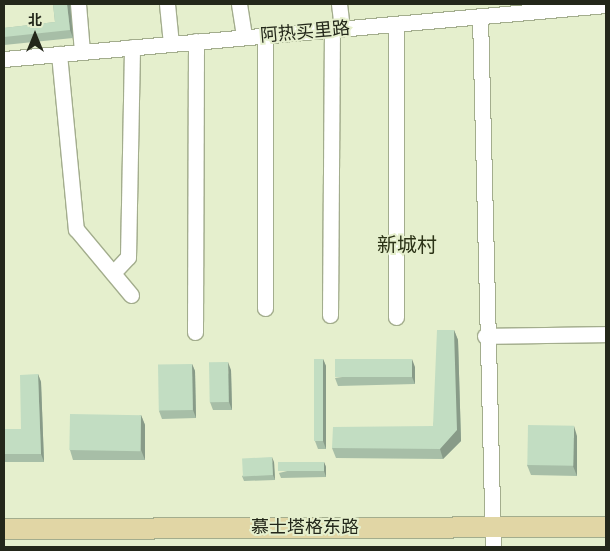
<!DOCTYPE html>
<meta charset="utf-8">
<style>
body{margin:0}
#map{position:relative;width:610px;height:551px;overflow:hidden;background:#e5efcd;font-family:"Asap Condensed","Noto Sans SC",sans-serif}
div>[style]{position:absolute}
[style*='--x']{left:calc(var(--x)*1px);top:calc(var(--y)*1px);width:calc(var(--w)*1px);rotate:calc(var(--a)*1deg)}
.roads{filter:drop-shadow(1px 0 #a3ad8d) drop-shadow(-1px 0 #a3ad8d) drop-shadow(0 1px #a3ad8d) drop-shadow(0 -1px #a3ad8d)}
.minor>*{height:15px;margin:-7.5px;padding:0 7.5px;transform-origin:7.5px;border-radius:7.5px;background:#fff}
.major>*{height:20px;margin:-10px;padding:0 10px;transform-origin:10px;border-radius:10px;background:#e1d6a5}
.wall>*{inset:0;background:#a7bea7}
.shaded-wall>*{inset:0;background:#889b88}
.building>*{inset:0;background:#c2ddc2;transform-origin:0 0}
span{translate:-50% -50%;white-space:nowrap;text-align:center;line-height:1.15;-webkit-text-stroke:4px #e5efcd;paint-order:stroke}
.street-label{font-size:18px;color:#23271a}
.quarter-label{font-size:20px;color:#2c3317}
.frame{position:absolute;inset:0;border:5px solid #23271a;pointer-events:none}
.north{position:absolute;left:10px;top:10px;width:50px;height:50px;-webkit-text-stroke:4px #e5efcd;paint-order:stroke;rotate:0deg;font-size:14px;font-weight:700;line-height:20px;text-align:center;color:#23271a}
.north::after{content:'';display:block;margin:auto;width:18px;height:22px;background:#23271a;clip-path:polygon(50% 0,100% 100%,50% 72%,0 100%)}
</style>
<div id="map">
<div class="roads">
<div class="minor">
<div style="--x:78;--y:4;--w:48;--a:85.2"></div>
<div style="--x:167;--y:4;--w:40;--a:84.3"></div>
<div style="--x:239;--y:4;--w:33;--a:81"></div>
<div style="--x:339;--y:4;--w:24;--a:83"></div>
<div style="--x:480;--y:16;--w:531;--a:88.6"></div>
<div style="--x:396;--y:24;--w:293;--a:90"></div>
<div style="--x:265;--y:35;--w:273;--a:90"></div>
<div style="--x:59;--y:54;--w:176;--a:84.5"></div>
<div style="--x:76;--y:229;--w:86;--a:50.2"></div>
<div style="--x:4;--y:59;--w:604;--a:-5.13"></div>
<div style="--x:113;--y:273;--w:22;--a:-47"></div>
<div style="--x:128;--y:257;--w:210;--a:-88.9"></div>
<div style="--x:330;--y:315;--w:286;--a:-89.6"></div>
<div style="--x:195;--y:332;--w:291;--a:-89.8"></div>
<div style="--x:485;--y:336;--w:121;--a:-0.9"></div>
</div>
<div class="major">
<div style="--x:4;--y:529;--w:602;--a:-0.19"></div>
</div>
</div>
<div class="wall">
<div style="clip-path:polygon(53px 4px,70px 4px,73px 38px,4px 45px,4px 28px,55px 22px)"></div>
<div style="clip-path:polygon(454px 330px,458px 340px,461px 441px,443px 459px,336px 458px,332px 448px,433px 426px)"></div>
<div style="clip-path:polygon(323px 359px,326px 366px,326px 449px,318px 449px,315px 441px)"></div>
<div style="clip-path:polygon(192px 364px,195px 371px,196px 418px,162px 419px,159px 411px)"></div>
<div style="clip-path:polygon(415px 367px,415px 384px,338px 386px,335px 378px)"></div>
<div style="clip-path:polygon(231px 370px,232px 410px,213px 410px,210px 402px)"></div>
<div style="clip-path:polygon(38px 374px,41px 382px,44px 462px,4px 462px,4px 429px,21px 429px)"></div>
<div style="clip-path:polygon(141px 415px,145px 425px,145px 460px,73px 460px,70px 450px)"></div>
<div style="clip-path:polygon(577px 436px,577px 476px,531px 475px,527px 465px)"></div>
<div style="clip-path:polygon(274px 462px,275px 480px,244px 481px,242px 476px)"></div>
<div style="clip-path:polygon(324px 462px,326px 467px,326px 477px,281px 478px,279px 473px)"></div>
</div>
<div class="shaded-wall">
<div style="clip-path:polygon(67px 4px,70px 4px,73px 38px,70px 30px)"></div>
<div style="clip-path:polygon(454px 330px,458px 340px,461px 441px,443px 459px,440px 449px)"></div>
<div style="clip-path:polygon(323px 359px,326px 366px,326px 449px,323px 441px)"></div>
<div style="clip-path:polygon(412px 359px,415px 367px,415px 384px,412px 377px)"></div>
<div style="clip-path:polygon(228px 362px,231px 370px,232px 410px,229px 402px)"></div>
<div style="clip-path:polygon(192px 364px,195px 371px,196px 418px,193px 410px)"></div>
<div style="clip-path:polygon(38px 374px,41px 382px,44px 462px,41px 454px)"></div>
<div style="clip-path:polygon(141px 415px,145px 425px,145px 460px,141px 450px)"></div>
<div style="clip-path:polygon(574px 426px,577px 436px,577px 476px,573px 466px)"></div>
<div style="clip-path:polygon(272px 457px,274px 462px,275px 480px,273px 475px)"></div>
<div style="clip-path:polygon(324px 462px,326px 467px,326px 477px,324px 471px)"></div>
</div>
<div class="building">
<div style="clip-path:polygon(53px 4px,67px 4px,70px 30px,4px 37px,4px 28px,55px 22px)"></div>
<div style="clip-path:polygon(437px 330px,454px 330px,457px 430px,440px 449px,332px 448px,333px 427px,433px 426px)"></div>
<div style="left:314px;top:359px;width:9px;height:82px"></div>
<div style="left:412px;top:359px;width:18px;height:77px;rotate:90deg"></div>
<div style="left:228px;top:362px;width:40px;height:19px;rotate:89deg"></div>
<div style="left:192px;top:364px;width:46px;height:34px;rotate:89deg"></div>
<div style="clip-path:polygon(38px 374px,41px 454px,4px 454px,4px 429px,21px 429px,20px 375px)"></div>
<div style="left:70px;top:414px;width:71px;height:36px;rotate:1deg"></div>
<div style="left:528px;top:425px;width:46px;height:40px;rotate:1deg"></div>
<div style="left:272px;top:457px;width:18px;height:30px;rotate:87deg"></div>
<div style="left:324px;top:462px;width:9px;height:46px;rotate:90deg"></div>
</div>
<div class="street-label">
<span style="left:305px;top:32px;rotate:-5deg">阿热买里路</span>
<span style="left:305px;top:527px">慕士塔格东路</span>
</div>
<div class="quarter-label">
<span style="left:407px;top:244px">新城村</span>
</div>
<div class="frame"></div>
<div class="north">北</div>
</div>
